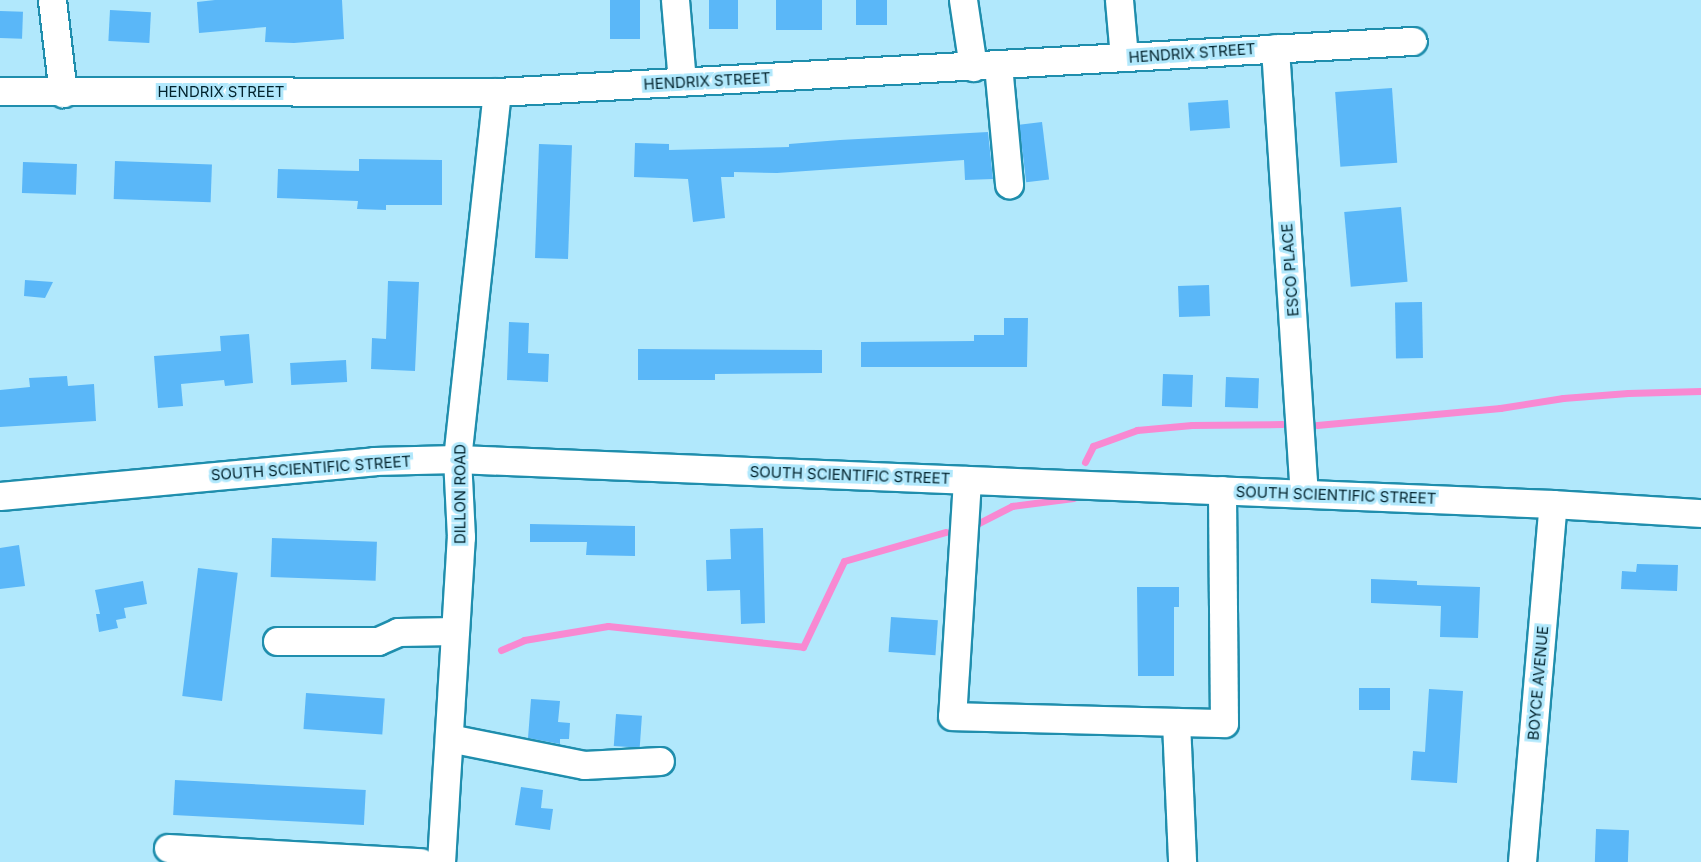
<!DOCTYPE html>
<style>
body{margin:0}
#map{position:relative;width:1701px;height:862px;overflow:hidden;background:#b1e8fc;font-family:Inter,sans-serif}
div>[style]{position:absolute}
[style*='--x']{left:calc(var(--x)*1px);top:calc(var(--y)*1px);width:calc(var(--w)*1px);rotate:calc(var(--a)*1deg)}
.stream>*{height:7px;margin:-3.5px;padding:0 3.5px;transform-origin:3.5px;border-radius:3.5px;background:#f889d2}
.building>*{inset:0;background:#5ab7f8;transform-origin:0 0}
.roads{filter:drop-shadow(2px 0 #1f8ead) drop-shadow(-2px 0 #1f8ead) drop-shadow(0 2px #1f8ead) drop-shadow(0 -2px #1f8ead)}
.minor>*{height:27px;margin:-13.5px;padding:0 13.5px;transform-origin:13.5px;border-radius:13.5px;background:#fff}
span{translate:-50% -50%;white-space:nowrap;text-align:center;line-height:1.15;-webkit-text-stroke:6px #b1e8fc;paint-order:stroke}
.street-label{font-size:15px;color:#02232d}
</style>
<div id="map">
<div class="stream">
<div style="--x:1317;--y:425;--w:184;--a:-5.3"></div>
<div style="--x:1500;--y:408;--w:64;--a:-9"></div>
<div style="--x:1563;--y:398;--w:65;--a:-4.4"></div>
<div style="--x:1628;--y:393;--w:73;--a:-1.6"></div>
<div style="--x:1085;--y:462;--w:18;--a:-63"></div>
<div style="--x:1093;--y:446;--w:47;--a:-20"></div>
<div style="--x:1137;--y:430;--w:55;--a:-5.2"></div>
<div style="--x:1192;--y:425;--w:90;--a:-0.6"></div>
<div style="--x:975;--y:525;--w:42;--a:-27.2"></div>
<div style="--x:1012;--y:506;--w:62;--a:-7.5"></div>
<div style="--x:501;--y:650;--w:25;--a:-23"></div>
<div style="--x:524;--y:640;--w:85;--a:-9.5"></div>
<div style="--x:608;--y:626;--w:196;--a:6.1"></div>
<div style="--x:803;--y:647;--w:95;--a:-64.5"></div>
<div style="--x:844;--y:561;--w:106;--a:-15.9"></div>
</div>
<div class="building">
<div style="clip-path:polygon(215px 0,342px 0,344px 39px,294px 43px,265px 42px,266px 27px,199px 33px,197px 2px)"></div>
<div style="left:610px;top:0;width:30px;height:39px"></div>
<div style="left:709px;top:0;width:29px;height:29px"></div>
<div style="left:776px;top:0;width:46px;height:30px"></div>
<div style="left:856px;top:0;width:31px;height:25px"></div>
<div style="left:110px;top:10px;width:41px;height:31px;rotate:3deg"></div>
<div style="left:0;top:11px;width:23px;height:27px;rotate:2deg"></div>
<div style="left:1392px;top:88px;width:75px;height:57px;rotate:86deg"></div>
<div style="left:1228px;top:100px;width:28px;height:40px;rotate:86deg"></div>
<div style="left:1042px;top:122px;width:58px;height:23px;rotate:83deg"></div>
<div style="clip-path:polygon(988px 132px,993px 179px,965px 180px,964px 160px,777px 173px,734px 172px,734px 177px,721px 177px,725px 218px,693px 222px,688px 179px,634px 177px,635px 143px,669px 144px,669px 150px,789px 147px,789px 144px,840px 140px)"></div>
<div style="left:539px;top:144px;width:33px;height:114px;rotate:2deg"></div>
<div style="clip-path:polygon(359px 159px,442px 160px,442px 205px,386px 205px,386px 210px,357px 209px,358px 201px,277px 198px,278px 169px,359px 171px)"></div>
<div style="left:115px;top:161px;width:97px;height:38px;rotate:2deg"></div>
<div style="left:23px;top:162px;width:54px;height:31px;rotate:2deg"></div>
<div style="left:1401px;top:207px;width:75px;height:57px;rotate:85deg"></div>
<div style="clip-path:polygon(25px 280px,53px 282px,45px 298px,24px 296px)"></div>
<div style="clip-path:polygon(388px 281px,419px 282px,415px 371px,371px 369px,372px 338px,386px 339px)"></div>
<div style="left:1209px;top:285px;width:31px;height:31px;rotate:88deg"></div>
<div style="left:1422px;top:302px;width:56px;height:27px;rotate:89deg"></div>
<div style="clip-path:polygon(1004px 318px,1028px 318px,1027px 367px,861px 367px,861px 342px,974px 341px,974px 335px,1004px 335px)"></div>
<div style="clip-path:polygon(509px 322px,529px 323px,528px 353px,549px 354px,548px 382px,507px 380px)"></div>
<div style="clip-path:polygon(249px 334px,253px 383px,225px 386px,224px 380px,181px 384px,183px 406px,158px 408px,154px 356px,221px 351px,220px 336px)"></div>
<div style="clip-path:polygon(638px 349px,822px 350px,822px 373px,715px 374px,715px 380px,638px 380px)"></div>
<div style="left:346px;top:360px;width:22px;height:56px;rotate:87deg"></div>
<div style="left:1163px;top:374px;width:30px;height:32px;rotate:2deg"></div>
<div style="clip-path:polygon(67px 376px,68px 386px,94px 384px,96px 421px,0 427px,0 390px,30px 387px,29px 378px)"></div>
<div style="left:1226px;top:377px;width:33px;height:30px;rotate:2deg"></div>
<div style="clip-path:polygon(530px 524px,635px 526px,635px 556px,586px 555px,587px 542px,530px 542px)"></div>
<div style="clip-path:polygon(763px 528px,765px 623px,741px 624px,740px 590px,707px 591px,706px 560px,731px 559px,730px 529px)"></div>
<div style="left:272px;top:538px;width:105px;height:39px;rotate:2deg"></div>
<div style="clip-path:polygon(19px 545px,25px 586px,0 589px,0 548px)"></div>
<div style="clip-path:polygon(1637px 564px,1678px 565px,1677px 591px,1621px 589px,1622px 571px,1636px 572px)"></div>
<div style="left:198px;top:568px;width:40px;height:129px;rotate:7deg"></div>
<div style="clip-path:polygon(1371px 579px,1417px 581px,1417px 585px,1480px 587px,1478px 638px,1440px 637px,1441px 606px,1371px 603px)"></div>
<div style="clip-path:polygon(143px 581px,147px 604px,124px 608px,126px 618px,116px 620px,118px 628px,99px 632px,96px 614px,100px 614px,95px 590px)"></div>
<div style="clip-path:polygon(1137px 587px,1179px 587px,1179px 607px,1174px 607px,1174px 676px,1138px 676px)"></div>
<div style="left:891px;top:617px;width:47px;height:35px;rotate:4deg"></div>
<div style="left:1359px;top:688px;width:31px;height:22px"></div>
<div style="clip-path:polygon(1429px 689px,1463px 691px,1457px 783px,1411px 780px,1413px 751px,1425px 752px)"></div>
<div style="left:306px;top:693px;width:79px;height:36px;rotate:4deg"></div>
<div style="clip-path:polygon(531px 699px,560px 701px,558px 722px,570px 723px,569px 739px,560px 739px,560px 744px,528px 738px)"></div>
<div style="left:616px;top:714px;width:26px;height:32px;rotate:4deg"></div>
<div style="left:175px;top:780px;width:191px;height:35px;rotate:3deg"></div>
<div style="clip-path:polygon(521px 787px,543px 790px,541px 808px,553px 809px,550px 830px,515px 825px)"></div>
<div style="left:1596px;top:829px;width:33px;height:33px;rotate:2deg"></div>
</div>
<div class="roads">
<div class="minor">
<div style="--x:52;--y:0;--w:94;--a:83.3"></div>
<div style="--x:675;--y:0;--w:82;--a:85.1"></div>
<div style="--x:963;--y:0;--w:68;--a:81.5"></div>
<div style="--x:1119;--y:0;--w:57;--a:85"></div>
<div style="--x:1275;--y:48;--w:446;--a:86.3"></div>
<div style="--x:998;--y:65;--w:120;--a:84.7"></div>
<div style="--x:0;--y:91;--w:497;--a:0.1"></div>
<div style="--x:497;--y:92;--w:917;--a:-3.19"></div>
<div style="--x:967;--y:480;--w:236;--a:93.6"></div>
<div style="--x:952;--y:716;--w:272;--a:1.5"></div>
<div style="--x:1224;--y:723;--w:233;--a:-90.5"></div>
<div style="--x:0;--y:496;--w:376;--a:-5.3"></div>
<div style="--x:374;--y:461;--w:83;--a:-1.4"></div>
<div style="--x:457;--y:459;--w:1097;--a:2.35"></div>
<div style="--x:1553;--y:504;--w:148;--a:3.5"></div>
<div style="--x:277;--y:641;--w:101;--a:0"></div>
<div style="--x:378;--y:641;--w:22;--a:-24"></div>
<div style="--x:398;--y:632;--w:57;--a:-1"></div>
<div style="--x:1176;--y:722;--w:140;--a:87.5"></div>
<div style="--x:449;--y:738;--w:138;--a:11.3"></div>
<div style="--x:584;--y:765;--w:76;--a:-3"></div>
<div style="--x:168;--y:848;--w:253;--a:3.2"></div>
<div style="--x:441;--y:862;--w:326;--a:-86.5"></div>
<div style="--x:461;--y:537;--w:78;--a:-92.9"></div>
<div style="--x:457;--y:459;--w:369;--a:-83.8"></div>
<div style="--x:1522;--y:862;--w:359;--a:-85.1"></div>
</div>
</div>
<div class="street-label">
<span style="left:1192px;top:53px;rotate:-4deg">HENDRIX STREET</span>
<span style="left:707px;top:81px;rotate:-3deg">HENDRIX STREET</span>
<span style="left:221px;top:92px">HENDRIX STREET</span>
<span style="left:1290px;top:270px;rotate:-94deg">ESCO PLACE</span>
<span style="left:311px;top:468px;rotate:-4deg">SOUTH SCIENTIFIC STREET</span>
<span style="left:850px;top:475px;rotate:2deg">SOUTH SCIENTIFIC STREET</span>
<span style="left:460px;top:494px;rotate:-90deg">DILLON ROAD</span>
<span style="left:1336px;top:495px;rotate:2deg">SOUTH SCIENTIFIC STREET</span>
<span style="left:1538px;top:683px;rotate:-85deg">BOYCE AVENUE</span>
</div>
</div>
